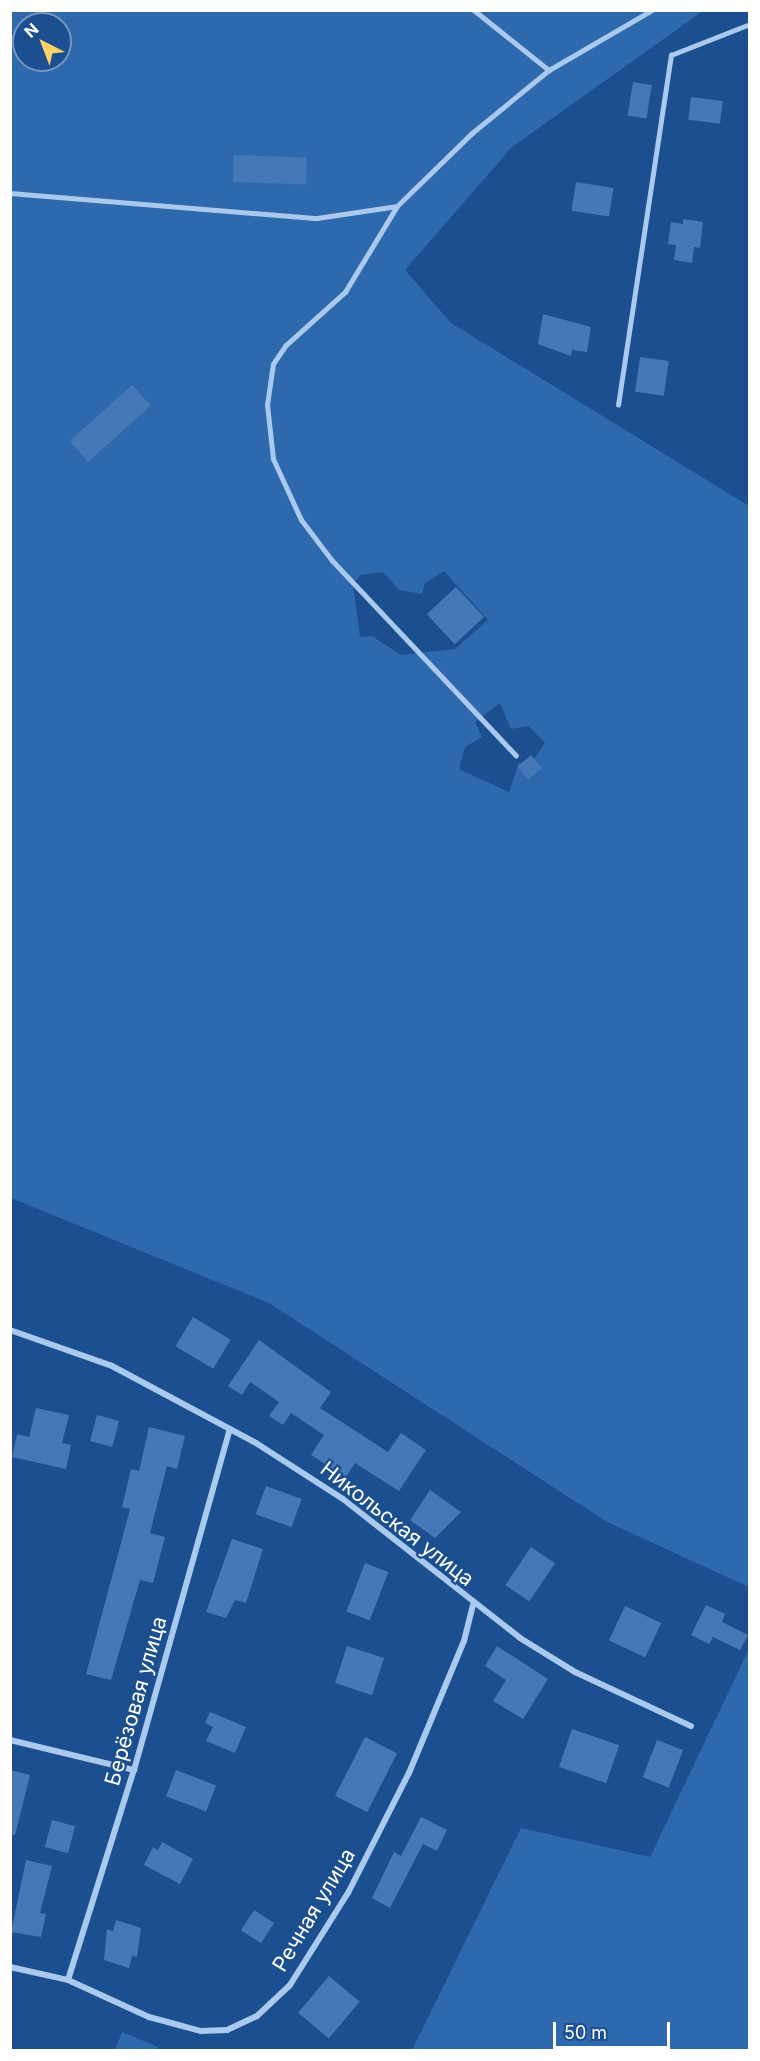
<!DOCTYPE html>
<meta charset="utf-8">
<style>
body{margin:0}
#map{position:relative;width:760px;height:2061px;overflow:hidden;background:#1b4f8f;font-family:Inter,sans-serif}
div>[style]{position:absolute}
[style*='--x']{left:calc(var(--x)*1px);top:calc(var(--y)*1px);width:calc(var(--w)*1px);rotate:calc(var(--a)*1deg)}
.green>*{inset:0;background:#2e69ad}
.building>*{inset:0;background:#4478b7;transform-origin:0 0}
.service>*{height:4.5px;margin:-2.25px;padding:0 2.25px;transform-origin:2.25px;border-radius:2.25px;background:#a9c9ee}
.minor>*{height:6px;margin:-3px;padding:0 3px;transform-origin:3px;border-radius:3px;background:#a9c9ee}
span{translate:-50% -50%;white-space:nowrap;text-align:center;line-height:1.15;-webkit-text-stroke:4.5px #1b4f8f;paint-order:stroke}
.street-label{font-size:21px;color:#fff}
.frame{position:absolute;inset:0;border:12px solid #fff;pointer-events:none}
.north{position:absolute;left:12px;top:12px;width:60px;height:60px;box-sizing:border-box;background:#1b4f8f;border:2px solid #7695bc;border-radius:50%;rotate:318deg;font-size:16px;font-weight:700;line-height:24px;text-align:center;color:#fff}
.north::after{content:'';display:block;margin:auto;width:21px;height:27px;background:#ffd166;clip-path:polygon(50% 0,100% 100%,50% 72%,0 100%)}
.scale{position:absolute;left:553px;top:2022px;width:117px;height:27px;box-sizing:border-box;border:3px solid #fff;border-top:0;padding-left:8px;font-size:18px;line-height:21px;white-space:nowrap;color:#fff;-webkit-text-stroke:4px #1b4f8f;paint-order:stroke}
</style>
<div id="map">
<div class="green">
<div style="clip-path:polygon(evenodd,10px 11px,703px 11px,512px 147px,405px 270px,451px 323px,749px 506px,749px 1587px,607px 1522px,269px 1303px,11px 1198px,10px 11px,24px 24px,60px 24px,60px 60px,24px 60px,24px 24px,10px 11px,444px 571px,488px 620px,455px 649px,401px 655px,372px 636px,360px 637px,353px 585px,360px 575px,383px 572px,399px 590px,422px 594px,425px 583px,444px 571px,10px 11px,500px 703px,511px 729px,529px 726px,545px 743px,532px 762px,519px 763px,509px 792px,459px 769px,465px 747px,482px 737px,475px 722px,500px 703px)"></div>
<div style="clip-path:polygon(749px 1649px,749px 2050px,412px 2050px,521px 1828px,650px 1857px)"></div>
<div style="clip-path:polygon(122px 2032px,158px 2047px,157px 2050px,115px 2050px)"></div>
</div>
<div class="building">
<div style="left:633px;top:82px;width:19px;height:34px;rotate:9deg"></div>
<div style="left:691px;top:97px;width:32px;height:23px;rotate:7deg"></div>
<div style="left:234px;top:155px;width:73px;height:27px;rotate:2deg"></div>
<div style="left:576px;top:182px;width:38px;height:29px;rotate:9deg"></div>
<div style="clip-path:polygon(683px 219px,703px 222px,700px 248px,694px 247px,692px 263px,674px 260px,676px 245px,668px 244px,671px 222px,683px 224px)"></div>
<div style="clip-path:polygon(543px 314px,591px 327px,587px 352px,572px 350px,571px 356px,538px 344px)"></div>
<div style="left:640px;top:357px;width:29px;height:35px;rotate:8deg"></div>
<div style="left:132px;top:385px;width:28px;height:84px;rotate:48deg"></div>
<div style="left:456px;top:587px;width:41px;height:40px;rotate:47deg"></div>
<div style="left:531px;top:755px;width:17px;height:18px;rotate:50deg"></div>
<div style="left:193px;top:1317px;width:44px;height:34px;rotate:31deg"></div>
<div style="clip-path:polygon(259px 1340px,331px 1392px,320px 1408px,388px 1452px,401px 1433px,426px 1450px,399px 1491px,355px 1463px,346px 1477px,311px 1455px,324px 1435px,291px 1413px,283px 1425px,269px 1416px,279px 1402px,250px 1382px,242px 1395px,228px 1386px)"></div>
<div style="clip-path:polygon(36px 1408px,69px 1415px,62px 1443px,71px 1445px,66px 1469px,12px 1457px,17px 1434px,29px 1437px)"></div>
<div style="left:97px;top:1415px;width:23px;height:27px;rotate:15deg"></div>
<div style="clip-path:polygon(149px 1427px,185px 1436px,177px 1469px,167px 1466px,150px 1533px,165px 1537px,153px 1583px,140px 1580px,111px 1680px,86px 1674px,130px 1509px,122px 1507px,131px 1469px,139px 1471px)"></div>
<div style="left:266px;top:1486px;width:38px;height:30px;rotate:20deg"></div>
<div style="clip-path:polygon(430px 1490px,461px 1512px,435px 1538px,410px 1520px)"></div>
<div style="clip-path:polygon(232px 1539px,263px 1549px,246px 1603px,235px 1600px,226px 1618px,206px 1612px)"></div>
<div style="left:531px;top:1547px;width:29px;height:46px;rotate:34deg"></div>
<div style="left:365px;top:1563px;width:25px;height:52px;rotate:21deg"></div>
<div style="clip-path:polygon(706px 1605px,725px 1614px,722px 1622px,748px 1635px,740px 1650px,713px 1637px,709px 1644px,691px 1635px)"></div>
<div style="left:625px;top:1606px;width:40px;height:38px;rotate:25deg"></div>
<div style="left:347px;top:1646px;width:39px;height:39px;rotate:18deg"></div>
<div style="clip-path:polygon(497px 1646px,548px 1679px,523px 1719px,493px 1701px,506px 1680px,485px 1666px)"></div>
<div style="clip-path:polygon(210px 1712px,246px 1727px,235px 1753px,206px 1741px,213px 1727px,205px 1723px)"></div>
<div style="left:572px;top:1729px;width:50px;height:40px;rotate:19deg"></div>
<div style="left:365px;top:1737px;width:36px;height:66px;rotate:27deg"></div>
<div style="left:657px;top:1740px;width:28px;height:40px;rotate:21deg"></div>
<div style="clip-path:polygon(10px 1770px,30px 1775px,15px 1835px,10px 1835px)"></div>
<div style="left:176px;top:1770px;width:43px;height:28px;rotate:21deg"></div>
<div style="clip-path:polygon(421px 1817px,447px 1830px,437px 1851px,423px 1844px,390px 1908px,372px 1898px,394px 1852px,401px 1856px)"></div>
<div style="left:52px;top:1820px;width:24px;height:28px;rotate:15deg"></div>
<div style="clip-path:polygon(162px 1842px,193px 1859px,180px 1884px,144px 1865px,153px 1847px,158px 1850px)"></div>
<div style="clip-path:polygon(26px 1860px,52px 1866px,40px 1913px,46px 1914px,41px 1937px,11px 1932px)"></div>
<div style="left:254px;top:1910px;width:24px;height:24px;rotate:33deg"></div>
<div style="clip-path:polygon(116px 1920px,141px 1928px,137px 1957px,132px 1956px,129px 1968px,104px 1960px,107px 1929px,113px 1931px)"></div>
<div style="left:329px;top:1976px;width:40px;height:48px;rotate:40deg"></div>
</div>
<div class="service">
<div style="--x:474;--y:10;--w:96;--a:38.7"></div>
<div style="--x:10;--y:193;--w:308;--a:4.7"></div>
<div style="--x:317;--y:218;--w:81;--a:-8.5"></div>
<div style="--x:618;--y:405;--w:354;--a:-81.4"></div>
<div style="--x:671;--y:55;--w:85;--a:-21.4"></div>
<div style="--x:516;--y:756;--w:268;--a:-133.3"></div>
<div style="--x:332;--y:561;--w:51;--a:-127.1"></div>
<div style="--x:301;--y:520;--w:67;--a:-114.7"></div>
<div style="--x:273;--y:459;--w:54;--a:-96.3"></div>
<div style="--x:267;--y:405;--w:41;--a:-81.7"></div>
<div style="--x:273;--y:364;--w:22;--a:-56"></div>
<div style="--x:285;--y:346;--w:81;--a:-42"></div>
<div style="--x:345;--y:292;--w:100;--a:-58.8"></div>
<div style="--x:397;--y:206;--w:105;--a:-44.2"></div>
<div style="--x:472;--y:133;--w:99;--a:-39.3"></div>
<div style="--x:549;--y:70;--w:119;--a:-30.2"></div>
</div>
<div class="minor">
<div style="--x:10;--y:1330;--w:108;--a:19.4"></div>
<div style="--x:112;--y:1366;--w:163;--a:28.1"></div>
<div style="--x:256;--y:1443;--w:103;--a:32.8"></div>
<div style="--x:343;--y:1499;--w:225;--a:38.1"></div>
<div style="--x:520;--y:1638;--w:65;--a:31.7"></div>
<div style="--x:575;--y:1672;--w:128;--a:25"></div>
<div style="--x:10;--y:1740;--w:128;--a:13.6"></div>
<div style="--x:10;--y:1967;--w:59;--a:12.6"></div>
<div style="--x:68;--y:1980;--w:89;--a:24.6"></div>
<div style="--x:149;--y:2017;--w:54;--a:15.1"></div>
<div style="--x:201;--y:2031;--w:26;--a:-2"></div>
<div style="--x:227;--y:2030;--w:33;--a:-25"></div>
<div style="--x:257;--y:2016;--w:45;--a:-43.2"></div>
<div style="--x:290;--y:1985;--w:109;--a:-57.8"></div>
<div style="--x:348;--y:1893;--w:135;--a:-63.1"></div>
<div style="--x:409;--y:1773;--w:143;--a:-67.4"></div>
<div style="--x:464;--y:1641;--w:37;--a:-76"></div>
<div style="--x:68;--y:1980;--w:220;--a:-72.6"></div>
<div style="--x:134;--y:1770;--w:354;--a:-74.3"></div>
</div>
<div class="street-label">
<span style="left:397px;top:1524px;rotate:38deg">Никольская улица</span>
<span style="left:136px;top:1701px;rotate:-74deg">Берёзовая улица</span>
<span style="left:314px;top:1910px;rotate:-59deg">Речная улица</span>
</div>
<div class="frame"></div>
<div class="north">N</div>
<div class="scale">50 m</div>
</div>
